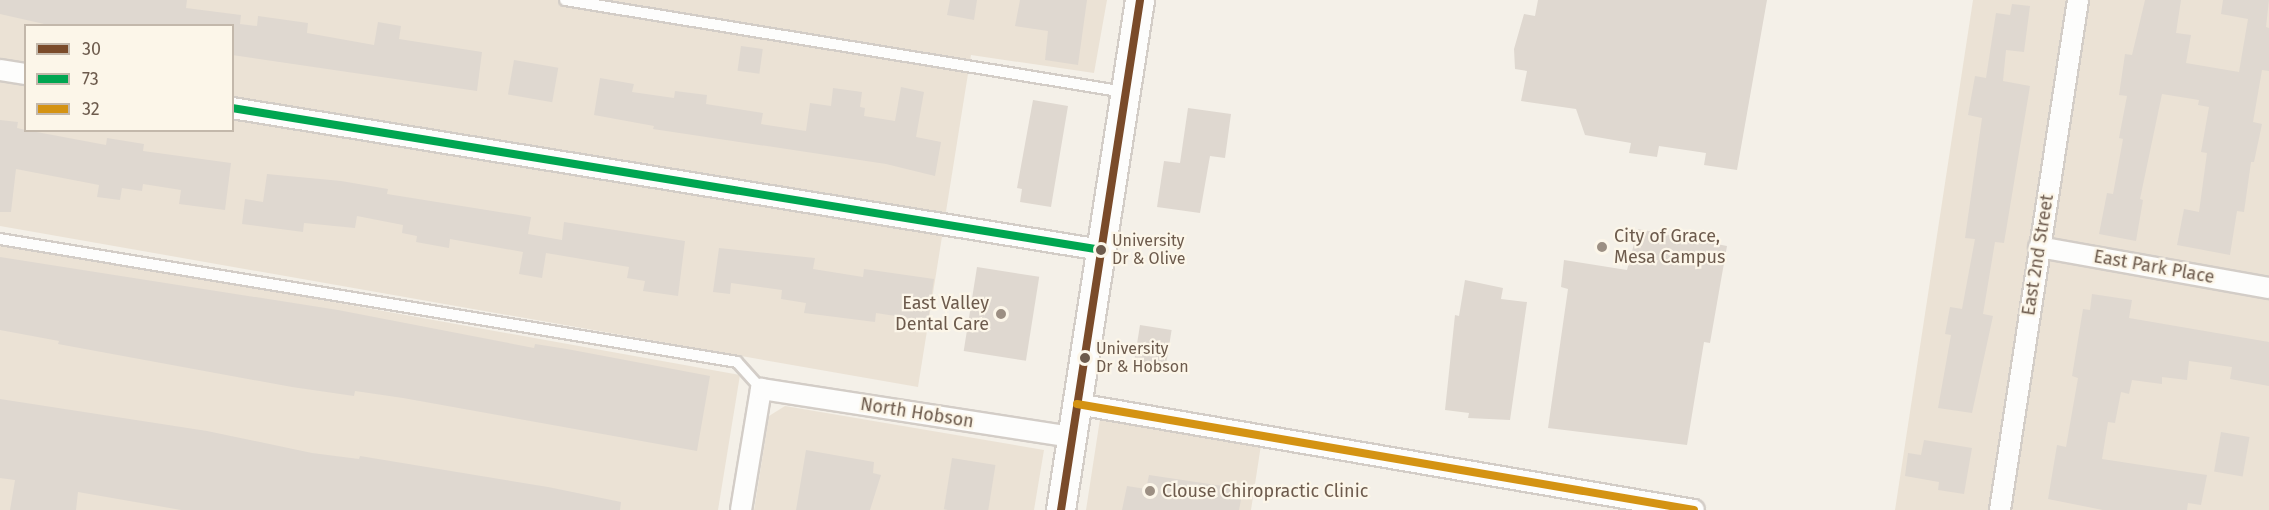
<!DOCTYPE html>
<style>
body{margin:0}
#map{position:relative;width:2269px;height:510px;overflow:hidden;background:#f4f0e8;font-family:"Fira Sans",sans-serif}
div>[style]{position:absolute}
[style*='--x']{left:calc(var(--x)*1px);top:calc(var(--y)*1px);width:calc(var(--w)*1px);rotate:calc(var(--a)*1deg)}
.residential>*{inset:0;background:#ebe2d5}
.building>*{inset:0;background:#dfd8d0;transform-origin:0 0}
.roads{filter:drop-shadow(2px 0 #d3cdc7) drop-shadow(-2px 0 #d3cdc7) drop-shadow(0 2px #d3cdc7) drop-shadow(0 -2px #d3cdc7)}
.lane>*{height:10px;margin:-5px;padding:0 5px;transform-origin:5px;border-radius:5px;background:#fdfdfc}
.street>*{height:20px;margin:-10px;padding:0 10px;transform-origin:10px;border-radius:10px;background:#fdfdfc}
.secondary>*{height:28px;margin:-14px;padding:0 14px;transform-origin:14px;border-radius:14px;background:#fdfdfc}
.bus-1>*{height:8px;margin:-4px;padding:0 4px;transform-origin:4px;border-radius:4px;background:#7a4b2a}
.bus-2>*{height:8px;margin:-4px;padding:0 4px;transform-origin:4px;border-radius:4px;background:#00a651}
.bus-3>*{height:8px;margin:-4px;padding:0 4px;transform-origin:4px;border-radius:4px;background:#d49313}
.dots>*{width:16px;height:16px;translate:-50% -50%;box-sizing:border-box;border:3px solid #fcf6e9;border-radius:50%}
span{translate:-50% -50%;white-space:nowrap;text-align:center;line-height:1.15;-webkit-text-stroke:4.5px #fcf6e9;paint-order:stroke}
.bus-label{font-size:16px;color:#6d5b4d}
.left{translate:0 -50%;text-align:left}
.poi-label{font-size:18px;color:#6d5b4d}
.right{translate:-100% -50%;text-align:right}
.street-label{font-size:18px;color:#6d5b4d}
.legend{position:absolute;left:24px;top:24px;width:210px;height:108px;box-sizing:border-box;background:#fcf6e9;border:2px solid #c3b8ab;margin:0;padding:8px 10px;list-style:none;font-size:18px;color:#6d5b4d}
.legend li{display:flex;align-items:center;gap:12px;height:30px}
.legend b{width:30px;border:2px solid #c3b8ab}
</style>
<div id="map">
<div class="residential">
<div style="clip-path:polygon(evenodd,0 0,1107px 0,1094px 73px,971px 55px,918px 387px,0 226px,0 0,26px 26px,232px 26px,232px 130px,26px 130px,26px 26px)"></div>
<div style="clip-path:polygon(1973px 0,2269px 0,2269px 510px,1895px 510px)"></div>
<div style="clip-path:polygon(0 242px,740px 375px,718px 510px,0 510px)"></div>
<div style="clip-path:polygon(785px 406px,1044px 450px,1034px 510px,754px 510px,769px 416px)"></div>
<div style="clip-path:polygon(1100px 419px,1261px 445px,1251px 510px,1086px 510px)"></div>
</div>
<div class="building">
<div style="clip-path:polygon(0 0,187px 0,186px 8px,241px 15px,240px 24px,257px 26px,258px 16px,308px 23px,307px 33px,374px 45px,378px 22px,401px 26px,399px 39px,482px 52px,477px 91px,232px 55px,232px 26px,53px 26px,0 14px)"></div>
<div style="clip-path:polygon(950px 0,977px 0,974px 20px,947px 15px)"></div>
<div style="clip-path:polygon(1020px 0,1087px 0,1078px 65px,1045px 60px,1048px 31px,1015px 26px)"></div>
<div style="clip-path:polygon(1538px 0,1767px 0,1737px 170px,1704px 165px,1706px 153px,1659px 146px,1657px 157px,1629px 153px,1631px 143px,1585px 135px,1576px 109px,1521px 101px,1527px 71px,1515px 69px,1514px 49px,1524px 14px,1535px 16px)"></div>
<div style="clip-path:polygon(2145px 0,2181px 0,2176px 33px,2191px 35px,2186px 63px,2239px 72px,2248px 19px,2221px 14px,2223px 0,2269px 0,2266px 27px,2269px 28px,2269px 71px,2262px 70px,2253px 122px,2262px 124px,2254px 162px,2251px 162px,2244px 212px,2237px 211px,2230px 255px,2177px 245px,2184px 209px,2199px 212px,2207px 153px,2201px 152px,2209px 107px,2198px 105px,2199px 100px,2162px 94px,2140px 199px,2143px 200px,2136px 241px,2099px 234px,2107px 193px,2113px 194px,2123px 139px,2119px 138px,2127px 96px,2119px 95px,2125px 54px,2132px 55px)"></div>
<div style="clip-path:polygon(2012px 4px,2030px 6px,2024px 52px,2006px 50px,2003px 81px,2030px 86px,2004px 243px,1995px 242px,1983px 314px,1993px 316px,1972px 413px,1938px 408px,1951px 335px,1945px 334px,1950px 307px,1962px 309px,1975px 239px,1965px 238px,1982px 118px,1968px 115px,1975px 76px,1986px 78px,1996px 13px,2010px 15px)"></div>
<div style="left:741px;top:46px;width:22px;height:25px;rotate:8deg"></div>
<div style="left:514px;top:60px;width:45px;height:35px;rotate:10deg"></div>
<div style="clip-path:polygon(600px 78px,634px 84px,632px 92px,674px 98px,675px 91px,707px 95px,706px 104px,763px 113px,761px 124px,806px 131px,810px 103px,831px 106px,833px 88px,862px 92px,860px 107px,865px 108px,864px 116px,895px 121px,901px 87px,924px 92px,916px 137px,941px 142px,935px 176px,886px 164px,653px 129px,654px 126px,594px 115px)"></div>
<div style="clip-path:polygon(1033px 100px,1068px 106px,1051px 207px,1020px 202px,1022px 189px,1017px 188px)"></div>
<div style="clip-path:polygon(1188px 108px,1231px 114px,1225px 158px,1210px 156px,1200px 213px,1157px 207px,1164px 161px,1180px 163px)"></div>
<div style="clip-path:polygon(0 120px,18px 122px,17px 128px,26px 130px,106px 145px,107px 138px,144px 144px,143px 151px,231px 163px,225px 210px,179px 204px,181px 190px,143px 184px,142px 191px,122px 188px,120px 200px,97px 197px,99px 185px,16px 169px,11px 212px,0 212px)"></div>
<div style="clip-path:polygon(267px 174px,341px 181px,388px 189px,387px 194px,531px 217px,528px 234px,562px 240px,564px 222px,685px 241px,678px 296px,643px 291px,645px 281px,627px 278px,629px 267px,546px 253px,542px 278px,519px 274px,523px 252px,450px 239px,449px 248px,416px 242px,417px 236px,402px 233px,403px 225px,357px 216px,355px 228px,304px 223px,303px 232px,242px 224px,245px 199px,263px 202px)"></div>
<div style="clip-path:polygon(1638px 229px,1727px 246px,1710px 343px,1704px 342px,1687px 445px,1548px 428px,1568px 289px,1561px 287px,1564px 260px,1627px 270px)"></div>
<div style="clip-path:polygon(719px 248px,815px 258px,813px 269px,863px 277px,864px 269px,934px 279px,928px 321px,876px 313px,875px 322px,804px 313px,806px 303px,781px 299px,782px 290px,731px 283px,730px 294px,713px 292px)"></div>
<div style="clip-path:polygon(0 257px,338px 310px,534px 348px,535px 344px,567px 349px,710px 376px,697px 451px,403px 398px,355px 391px,354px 396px,292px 387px,58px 344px,59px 341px,0 330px)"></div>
<div style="left:977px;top:267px;width:63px;height:85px;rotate:9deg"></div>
<div style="clip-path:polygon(1465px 280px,1503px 288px,1501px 299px,1527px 302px,1510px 420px,1468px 418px,1469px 413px,1445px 410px,1455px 315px,1459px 316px)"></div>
<div style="clip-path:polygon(2092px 294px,2132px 300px,2129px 318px,2269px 342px,2269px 386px,2230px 379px,2232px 367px,2189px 361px,2187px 380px,2162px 377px,2162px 384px,2132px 380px,2129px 394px,2121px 392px,2115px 423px,2108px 422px,2102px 459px,2207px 475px,2201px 505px,2188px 503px,2187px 510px,2103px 510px,2048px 499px,2057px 445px,2066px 447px,2078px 378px,2072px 376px,2083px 309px,2090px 310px)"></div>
<div style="left:1140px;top:325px;width:32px;height:42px;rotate:9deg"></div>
<div style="clip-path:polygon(0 399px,207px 431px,312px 453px,359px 459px,360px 456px,548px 487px,621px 502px,620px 510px,181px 510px,78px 492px,76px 510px,10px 510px,15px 480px,0 478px)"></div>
<div style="left:2221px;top:432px;width:29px;height:40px;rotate:10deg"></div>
<div style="clip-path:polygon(1924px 440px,1972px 448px,1964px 494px,1938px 490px,1939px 482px,1905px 476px,1908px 453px,1921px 455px)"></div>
<div style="clip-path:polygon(806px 450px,874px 462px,873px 473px,881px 475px,870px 510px,796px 510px)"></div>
<div style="left:952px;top:458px;width:44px;height:52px;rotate:9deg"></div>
<div style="clip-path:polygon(1149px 475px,1243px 489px,1239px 510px,1122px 510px,1127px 486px,1146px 489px)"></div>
</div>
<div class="roads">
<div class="lane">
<div style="--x:565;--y:0;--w:568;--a:9.33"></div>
<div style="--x:0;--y:239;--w:747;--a:9.47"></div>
<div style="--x:737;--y:362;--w:36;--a:48"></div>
</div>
<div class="street">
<div style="--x:0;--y:70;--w:26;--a:9"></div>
<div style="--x:232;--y:108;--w:881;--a:9.28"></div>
<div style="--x:2039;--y:247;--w:234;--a:10.1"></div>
<div style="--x:1077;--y:404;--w:626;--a:9.75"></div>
<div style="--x:741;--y:510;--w:123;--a:-80.6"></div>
<div style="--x:761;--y:389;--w:315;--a:8.8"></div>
<div style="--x:2000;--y:510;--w:516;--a:-81.3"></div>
</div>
<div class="secondary">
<div style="--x:1061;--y:510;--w:516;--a:-81.19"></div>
</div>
</div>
<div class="bus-1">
<div style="--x:1061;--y:510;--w:516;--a:-81.19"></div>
</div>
<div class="bus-2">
<div style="--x:232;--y:108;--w:881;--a:9.28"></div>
</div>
<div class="bus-3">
<div style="--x:1077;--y:404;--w:626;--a:9.75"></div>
</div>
<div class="dots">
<div style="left:1602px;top:247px;background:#9c8f83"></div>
<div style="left:1101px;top:250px;background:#6d5b4d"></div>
<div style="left:1001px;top:314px;background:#9c8f83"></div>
<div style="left:1085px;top:358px;background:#6d5b4d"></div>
<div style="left:1150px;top:491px;background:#9c8f83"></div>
</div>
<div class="bus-label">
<span class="left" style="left:1112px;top:250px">University<br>Dr &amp; Olive</span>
<span class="left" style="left:1096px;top:358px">University<br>Dr &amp; Hobson</span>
</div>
<div class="poi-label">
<span class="left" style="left:1614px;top:247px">City of Grace,<br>Mesa Campus</span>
<span class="right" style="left:989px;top:314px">East Valley<br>Dental Care</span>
<span class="left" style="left:1162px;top:491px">Clouse Chiropractic Clinic</span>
</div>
<div class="street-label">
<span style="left:2038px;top:255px;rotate:-81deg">East 2nd Street</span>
<span style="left:2154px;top:267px;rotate:10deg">East Park Place</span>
<span style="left:917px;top:413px;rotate:9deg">North Hobson</span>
</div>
<ul class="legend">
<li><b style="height:8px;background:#7a4b2a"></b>30</li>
<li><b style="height:8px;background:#00a651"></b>73</li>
<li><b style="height:8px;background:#d49313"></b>32</li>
</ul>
</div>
